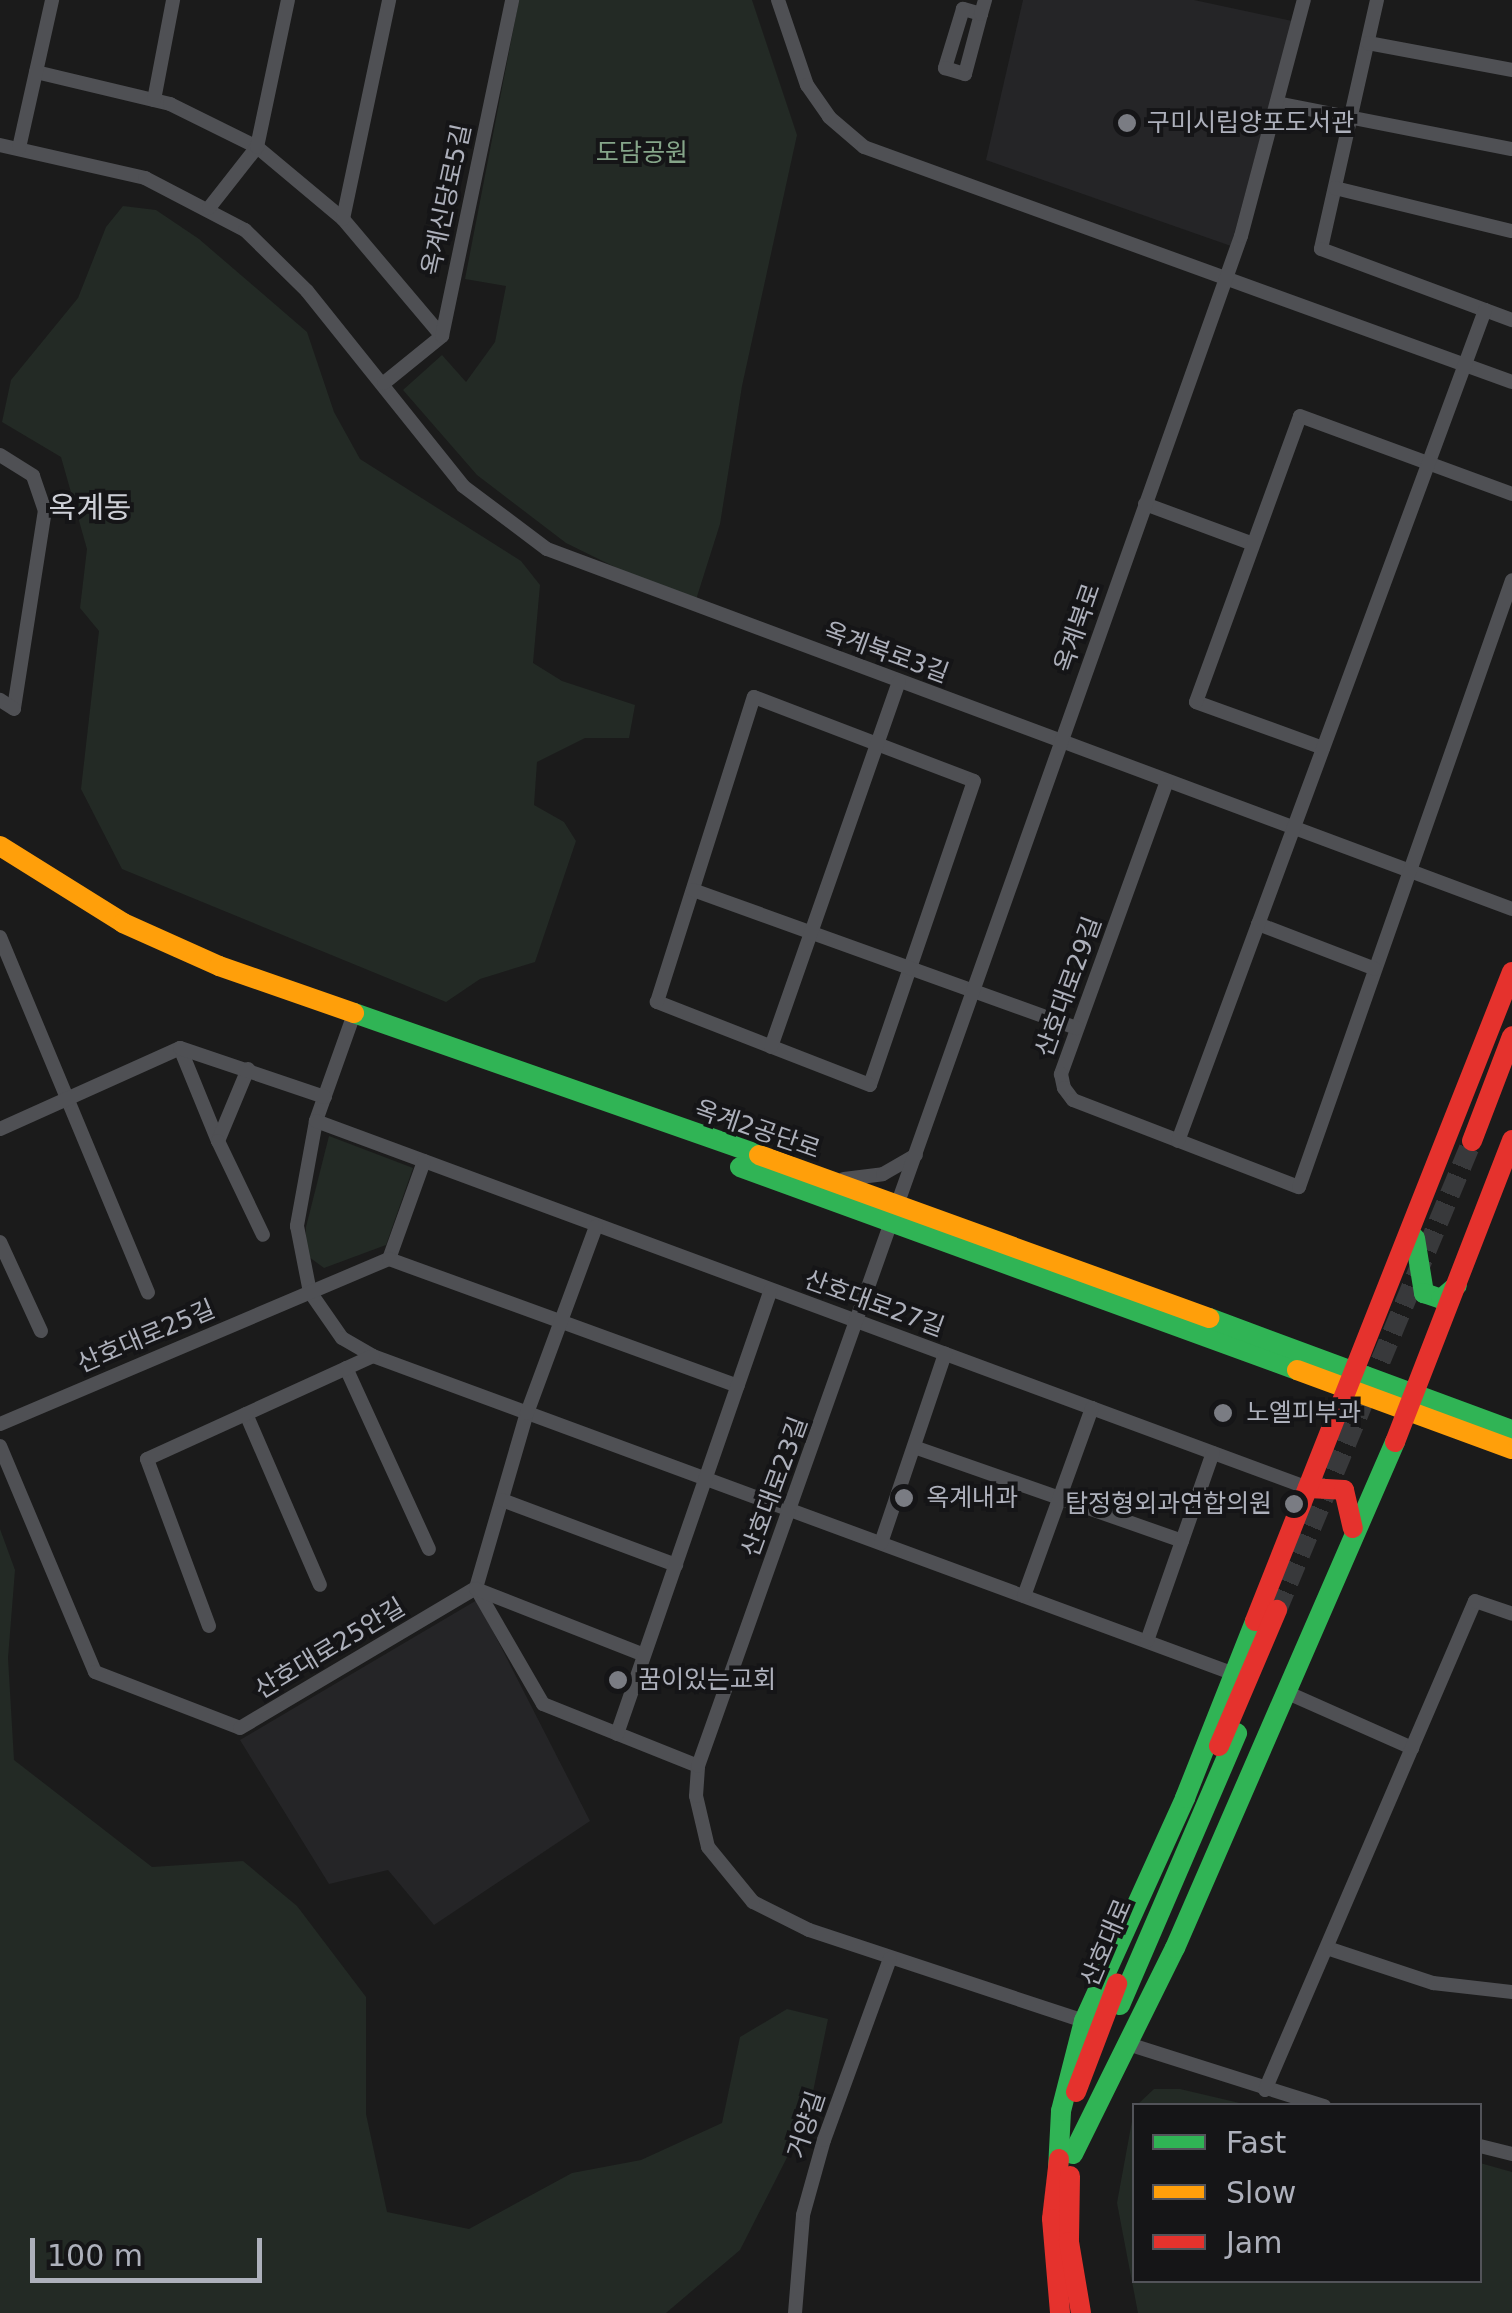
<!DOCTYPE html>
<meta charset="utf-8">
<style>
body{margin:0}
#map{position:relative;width:1512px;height:2313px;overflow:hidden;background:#1b1b1b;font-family:"DejaVu Sans","Noto Sans KR",sans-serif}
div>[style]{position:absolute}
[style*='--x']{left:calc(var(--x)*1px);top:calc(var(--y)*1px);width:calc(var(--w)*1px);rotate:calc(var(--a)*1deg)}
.built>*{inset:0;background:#252527}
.green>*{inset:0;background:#232a25}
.secondary-tunnel>*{height:20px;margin-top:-10px;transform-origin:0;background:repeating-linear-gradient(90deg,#38393b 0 20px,transparent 0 30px)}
.street>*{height:14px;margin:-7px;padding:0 7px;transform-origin:7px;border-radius:7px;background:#4f5054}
.fast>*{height:20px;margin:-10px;padding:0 10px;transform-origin:10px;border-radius:10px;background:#30b455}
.slow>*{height:20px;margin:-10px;padding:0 10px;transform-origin:10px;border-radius:10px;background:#ff9f0a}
.jam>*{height:20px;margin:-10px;padding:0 10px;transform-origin:10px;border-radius:10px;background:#e5322d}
.dots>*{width:28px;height:28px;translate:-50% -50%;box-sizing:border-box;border:5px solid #151517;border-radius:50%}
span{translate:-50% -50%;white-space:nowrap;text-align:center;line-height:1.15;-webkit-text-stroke:8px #151517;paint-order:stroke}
.poi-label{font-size:25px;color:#adb0bb}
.left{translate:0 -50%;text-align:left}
.right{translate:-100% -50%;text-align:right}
.park-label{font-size:25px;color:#85a589}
.street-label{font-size:25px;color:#adb0bb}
.quarter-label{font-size:30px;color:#ced0d7}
.legend{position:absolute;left:1132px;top:2103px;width:350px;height:180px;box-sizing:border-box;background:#151517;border:2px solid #525359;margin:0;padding:12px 18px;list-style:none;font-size:30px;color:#adb0bb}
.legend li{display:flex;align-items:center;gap:20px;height:50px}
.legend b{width:50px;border:2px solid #525359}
.scale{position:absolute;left:30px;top:2238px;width:232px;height:45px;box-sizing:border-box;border:5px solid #adb0bb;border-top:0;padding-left:12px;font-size:30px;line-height:35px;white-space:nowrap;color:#adb0bb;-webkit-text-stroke:8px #151517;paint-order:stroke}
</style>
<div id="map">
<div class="built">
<div style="clip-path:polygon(1023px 0,1194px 0,1292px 21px,1231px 246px,986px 160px)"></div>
<div style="clip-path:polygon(477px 1600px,590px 1821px,434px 1925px,388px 1870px,329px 1884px,240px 1740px)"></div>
</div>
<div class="green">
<div style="clip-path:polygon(519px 0,752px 0,797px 135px,742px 386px,720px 524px,694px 606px,566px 543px,477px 475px,403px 390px,442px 355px,466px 382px,495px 342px,506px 286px,465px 279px)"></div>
<div style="clip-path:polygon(123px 206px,156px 210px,199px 239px,307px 332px,334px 412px,360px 459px,521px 561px,540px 585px,533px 663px,562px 681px,635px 705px,629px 738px,585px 738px,537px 762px,534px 805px,564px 822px,576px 841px,535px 962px,480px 979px,446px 1002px,122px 869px,81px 789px,99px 631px,80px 608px,87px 549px,61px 457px,2px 422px,11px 380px,78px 298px,106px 227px)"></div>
<div style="clip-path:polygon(329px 1136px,413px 1168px,386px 1245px,324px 1268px,305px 1254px,306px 1227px)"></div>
<div style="clip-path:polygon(0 1529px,15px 1570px,8px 1658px,14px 1760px,152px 1867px,243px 1861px,297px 1906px,366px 1997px,366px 2114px,387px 2212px,469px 2229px,572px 2173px,641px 2160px,722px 2123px,740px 2037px,787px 2009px,828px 2019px,808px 2116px,740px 2250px,666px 2313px,0 2313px)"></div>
<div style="clip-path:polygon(1154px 2089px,1180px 2089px,1248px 2105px,1137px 2105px)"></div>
<div style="clip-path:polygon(1134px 2110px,1134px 2280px,1480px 2280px,1480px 2163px,1512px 2172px,1512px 2313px,1138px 2313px,1117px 2203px)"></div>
</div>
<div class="secondary-tunnel">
<div style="--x:1277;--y:1610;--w:508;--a:-67.42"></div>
</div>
<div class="street">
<div style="--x:778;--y:0;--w:90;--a:71.2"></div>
<div style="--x:807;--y:85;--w:39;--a:55"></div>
<div style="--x:829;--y:117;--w:46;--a:40.6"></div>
<div style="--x:864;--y:147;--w:689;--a:19.93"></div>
<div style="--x:1377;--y:0;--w:255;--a:102.7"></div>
<div style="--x:1321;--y:249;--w:204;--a:20.4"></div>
<div style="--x:981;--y:14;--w:19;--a:-164"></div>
<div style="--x:963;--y:9;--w:62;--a:107"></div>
<div style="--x:945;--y:68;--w:21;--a:17"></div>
<div style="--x:965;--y:74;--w:62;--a:-75.1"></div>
<div style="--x:981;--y:14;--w:15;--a:-74"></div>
<div style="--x:1368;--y:43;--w:147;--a:10.6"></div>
<div style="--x:36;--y:72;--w:138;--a:13.4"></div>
<div style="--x:170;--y:104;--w:97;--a:26.3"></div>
<div style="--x:257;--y:147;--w:112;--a:39.9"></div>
<div style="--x:343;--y:219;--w:153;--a:49.8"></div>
<div style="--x:154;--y:100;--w:102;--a:-79.2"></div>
<div style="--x:1282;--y:104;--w:234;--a:11.1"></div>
<div style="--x:0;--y:145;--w:149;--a:12.8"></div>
<div style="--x:145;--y:178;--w:113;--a:27.5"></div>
<div style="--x:245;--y:230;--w:87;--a:44.5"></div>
<div style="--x:307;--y:291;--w:250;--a:51.3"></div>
<div style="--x:463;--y:486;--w:105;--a:36.9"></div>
<div style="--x:547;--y:549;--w:1030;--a:20.46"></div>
<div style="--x:19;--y:148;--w:152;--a:-77.4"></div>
<div style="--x:1335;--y:188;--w:182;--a:13.7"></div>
<div style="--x:209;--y:208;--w:78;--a:-51.8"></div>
<div style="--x:257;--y:147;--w:150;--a:-78.1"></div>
<div style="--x:343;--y:219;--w:224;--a:-78.1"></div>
<div style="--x:384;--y:383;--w:75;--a:-39"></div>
<div style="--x:442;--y:336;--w:343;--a:-78.2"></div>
<div style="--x:0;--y:455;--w:39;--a:32"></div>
<div style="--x:33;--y:476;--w:36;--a:71"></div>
<div style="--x:45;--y:510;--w:201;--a:98.9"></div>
<div style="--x:14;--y:709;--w:17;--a:-147"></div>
<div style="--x:1145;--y:504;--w:115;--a:20.3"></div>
<div style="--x:754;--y:697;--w:235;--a:20.9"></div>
<div style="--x:974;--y:781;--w:321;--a:108.9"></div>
<div style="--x:870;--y:1085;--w:229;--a:-158.7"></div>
<div style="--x:657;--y:1002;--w:320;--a:-72.4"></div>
<div style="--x:1323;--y:748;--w:135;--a:-160.1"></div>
<div style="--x:1196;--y:702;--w:304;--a:-70"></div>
<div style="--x:1300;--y:416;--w:226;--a:20.2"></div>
<div style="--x:1167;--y:781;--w:312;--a:109.9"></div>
<div style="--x:1061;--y:1074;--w:14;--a:78"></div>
<div style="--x:1064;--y:1088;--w:15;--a:53"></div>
<div style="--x:1073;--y:1100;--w:242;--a:21.1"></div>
<div style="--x:1299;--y:1187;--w:643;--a:-70.66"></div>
<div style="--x:693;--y:890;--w:408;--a:19.8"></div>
<div style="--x:1258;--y:924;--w:125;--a:21"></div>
<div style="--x:0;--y:937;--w:385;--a:67.4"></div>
<div style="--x:354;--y:1014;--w:114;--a:109.6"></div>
<div style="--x:316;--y:1121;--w:107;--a:100.3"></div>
<div style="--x:297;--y:1226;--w:67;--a:78.9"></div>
<div style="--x:310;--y:1292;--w:56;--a:55.2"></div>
<div style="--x:342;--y:1338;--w:36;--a:30"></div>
<div style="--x:373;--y:1356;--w:916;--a:20.26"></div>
<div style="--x:771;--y:1047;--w:387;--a:-70.7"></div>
<div style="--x:180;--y:1048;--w:100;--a:67.8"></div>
<div style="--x:248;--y:1069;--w:78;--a:112.6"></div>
<div style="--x:218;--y:1141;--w:104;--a:64.4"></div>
<div style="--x:316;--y:1121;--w:1058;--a:20.3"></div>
<div style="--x:0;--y:1129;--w:197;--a:-24.2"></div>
<div style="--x:180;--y:1048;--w:153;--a:18.7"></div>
<div style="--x:1178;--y:1141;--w:886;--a:-69.72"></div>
<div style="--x:844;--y:1179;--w:39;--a:-7"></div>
<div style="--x:883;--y:1174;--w:38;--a:-30"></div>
<div style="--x:0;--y:1242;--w:98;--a:65.3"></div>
<div style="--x:389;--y:1259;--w:104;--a:-70.3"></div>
<div style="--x:346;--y:1368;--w:199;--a:65.4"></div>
<div style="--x:246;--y:1414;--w:186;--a:66.6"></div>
<div style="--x:0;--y:1424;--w:423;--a:-23"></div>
<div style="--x:389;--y:1259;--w:371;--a:20"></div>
<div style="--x:0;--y:1446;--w:245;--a:67.2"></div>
<div style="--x:95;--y:1672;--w:155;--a:21.1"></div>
<div style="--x:240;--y:1728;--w:274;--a:-30.7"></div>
<div style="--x:476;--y:1588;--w:182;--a:-73.8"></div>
<div style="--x:527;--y:1413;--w:199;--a:-69.7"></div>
<div style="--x:914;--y:1447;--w:284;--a:19.3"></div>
<div style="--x:502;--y:1500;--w:186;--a:20.5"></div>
<div style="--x:881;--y:1543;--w:200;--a:-71.3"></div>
<div style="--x:476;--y:1588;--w:134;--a:60"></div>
<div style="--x:543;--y:1704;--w:167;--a:21.8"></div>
<div style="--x:476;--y:1589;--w:180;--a:21.4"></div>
<div style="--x:1024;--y:1596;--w:200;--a:-70.1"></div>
<div style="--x:209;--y:1626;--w:178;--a:-110.4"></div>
<div style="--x:147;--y:1459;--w:248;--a:-24.5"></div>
<div style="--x:1147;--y:1641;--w:199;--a:-70.7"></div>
<div style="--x:1288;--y:1693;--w:136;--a:23.9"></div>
<div style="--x:617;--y:1734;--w:470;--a:-70.9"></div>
<div style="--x:1327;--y:1948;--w:112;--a:18.3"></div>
<div style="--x:1433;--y:1983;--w:80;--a:6.5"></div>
<div style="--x:1084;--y:2021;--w:290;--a:-161.7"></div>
<div style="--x:809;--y:1930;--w:63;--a:-153.4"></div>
<div style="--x:753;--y:1902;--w:71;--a:-129.3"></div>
<div style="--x:708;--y:1847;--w:52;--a:-103.2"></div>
<div style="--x:696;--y:1796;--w:30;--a:-86"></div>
<div style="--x:698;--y:1766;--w:1623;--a:-70.46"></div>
<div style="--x:1241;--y:236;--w:244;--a:-75.1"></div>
<div style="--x:1128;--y:2044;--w:206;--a:17.6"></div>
<div style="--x:1265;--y:2090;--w:532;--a:-66.76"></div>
<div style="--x:1475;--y:1601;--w:39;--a:19"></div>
<div style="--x:1480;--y:2146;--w:33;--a:14"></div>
<div style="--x:795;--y:2313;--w:98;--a:-85.3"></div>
<div style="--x:803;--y:2215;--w:78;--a:-74.4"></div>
<div style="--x:824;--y:2140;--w:193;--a:-70"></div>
</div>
<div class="fast">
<div style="--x:354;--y:1013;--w:429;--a:19.3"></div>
<div style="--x:740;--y:1167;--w:593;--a:20.02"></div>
<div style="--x:1415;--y:1238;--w:56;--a:80.7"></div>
<div style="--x:1424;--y:1293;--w:18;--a:19"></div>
<div style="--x:1441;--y:1299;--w:21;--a:-41"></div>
<div style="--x:1209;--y:1318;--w:323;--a:20.3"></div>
<div style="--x:1120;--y:2005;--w:296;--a:-66.7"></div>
<div style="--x:1073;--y:2154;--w:230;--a:-63.7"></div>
<div style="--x:1175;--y:1948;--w:552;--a:-66.5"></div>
<div style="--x:1058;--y:2169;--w:58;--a:-87"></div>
<div style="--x:1061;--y:2111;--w:93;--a:-75.7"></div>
<div style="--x:1084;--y:2021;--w:245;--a:-65.6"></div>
<div style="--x:1185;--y:1798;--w:190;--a:-68.4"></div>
</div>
<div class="slow">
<div style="--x:0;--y:846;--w:145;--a:32"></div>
<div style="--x:123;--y:923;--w:105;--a:24.1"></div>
<div style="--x:219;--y:966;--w:143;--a:19.2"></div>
<div style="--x:759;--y:1155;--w:479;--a:19.9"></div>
<div style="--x:1297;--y:1370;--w:229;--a:20.2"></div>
</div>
<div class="jam">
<div style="--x:1472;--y:1141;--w:112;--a:-69.1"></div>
<div style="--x:1395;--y:1442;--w:324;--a:-68.8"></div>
<div style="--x:1308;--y:1488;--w:36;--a:3"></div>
<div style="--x:1344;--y:1490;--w:39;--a:77"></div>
<div style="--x:1255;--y:1621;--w:698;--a:-68.4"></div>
<div style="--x:1219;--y:1746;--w:148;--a:-66.9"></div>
<div style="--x:1076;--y:2092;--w:116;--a:-69.2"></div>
<div style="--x:1059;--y:2159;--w:60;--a:96.7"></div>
<div style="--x:1052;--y:2219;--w:94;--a:85.1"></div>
<div style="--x:1070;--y:2176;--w:66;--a:90.9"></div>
<div style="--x:1069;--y:2242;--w:72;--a:80.4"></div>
</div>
<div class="dots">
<div style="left:1127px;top:123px;background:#7a7c83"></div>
<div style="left:1223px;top:1413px;background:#7a7c83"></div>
<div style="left:904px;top:1498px;background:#7a7c83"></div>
<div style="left:1294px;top:1504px;background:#7a7c83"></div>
<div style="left:618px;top:1680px;background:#7a7c83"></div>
</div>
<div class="poi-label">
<span class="left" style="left:1147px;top:123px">구미시립양포도서관</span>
<span class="left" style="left:1246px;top:1413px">노엘피부과</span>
<span class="left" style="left:926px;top:1498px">옥계내과</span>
<span class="right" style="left:1272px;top:1504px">탑정형외과연합의원</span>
<span class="left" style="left:638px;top:1680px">꿈이있는교회</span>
</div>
<div class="park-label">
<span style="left:642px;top:153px">도담공원</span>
</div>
<div class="street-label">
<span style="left:447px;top:200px;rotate:-78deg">옥계신당로5길</span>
<span style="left:1078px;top:628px;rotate:-71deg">옥계북로</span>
<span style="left:886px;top:653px;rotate:20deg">옥계북로3길</span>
<span style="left:1069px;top:987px;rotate:-70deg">산호대로29길</span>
<span style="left:757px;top:1130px;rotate:19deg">옥계2공단로</span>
<span style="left:874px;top:1304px;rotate:20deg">산호대로27길</span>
<span style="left:146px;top:1337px;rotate:-23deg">산호대로25길</span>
<span style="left:775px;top:1487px;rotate:-70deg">산호대로23길</span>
<span style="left:330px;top:1649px;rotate:-31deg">산호대로25안길</span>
<span style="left:1107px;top:1943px;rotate:-67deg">산호대로</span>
<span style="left:807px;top:2125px;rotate:-72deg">거양길</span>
</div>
<div class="quarter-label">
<span style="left:90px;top:508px">옥계동</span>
</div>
<ul class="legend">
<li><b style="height:12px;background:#30b455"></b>Fast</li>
<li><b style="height:12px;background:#ff9f0a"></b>Slow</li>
<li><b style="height:12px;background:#e5322d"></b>Jam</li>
</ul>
<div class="scale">100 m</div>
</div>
